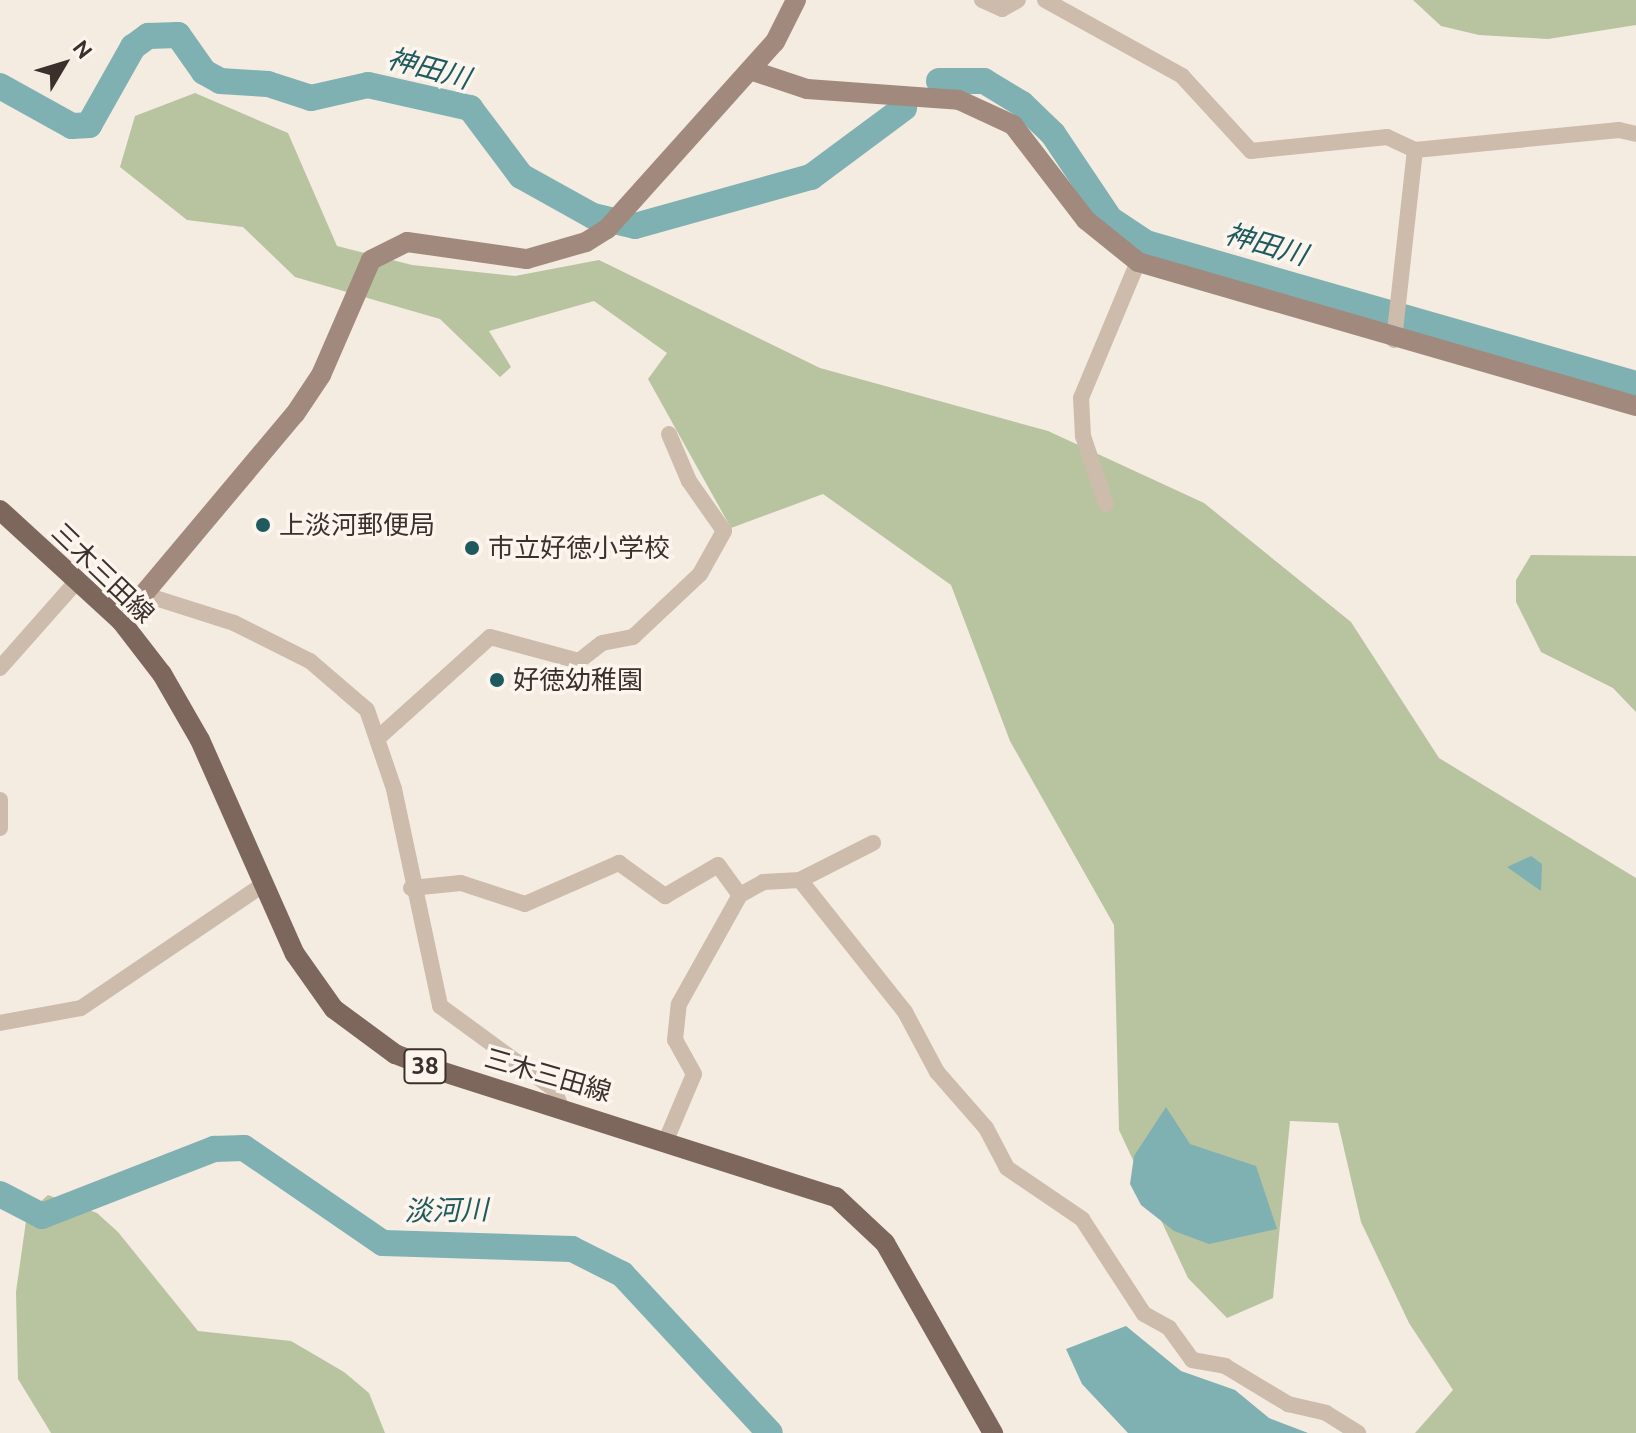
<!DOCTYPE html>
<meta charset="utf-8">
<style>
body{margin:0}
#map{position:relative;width:1636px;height:1433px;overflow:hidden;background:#f4ebe1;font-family:Ubuntu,"Noto Sans JP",sans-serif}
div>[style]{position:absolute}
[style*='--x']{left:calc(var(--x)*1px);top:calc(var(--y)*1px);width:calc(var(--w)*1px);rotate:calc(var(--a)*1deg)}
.green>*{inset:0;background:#b8c4a0}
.water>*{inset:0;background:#7fb0b2}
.river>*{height:26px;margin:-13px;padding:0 13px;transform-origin:13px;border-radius:13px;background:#7fb0b2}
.street>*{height:16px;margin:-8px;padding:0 8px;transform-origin:8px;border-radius:8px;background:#cdbbac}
.secondary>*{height:20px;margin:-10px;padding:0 10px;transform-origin:10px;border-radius:10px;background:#a18a7d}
.primary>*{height:20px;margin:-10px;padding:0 10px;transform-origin:10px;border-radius:10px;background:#7d675c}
.dots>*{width:22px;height:22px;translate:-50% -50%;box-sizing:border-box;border:4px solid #fbf5ee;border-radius:50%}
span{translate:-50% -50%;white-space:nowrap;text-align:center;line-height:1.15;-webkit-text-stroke:7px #fbf5ee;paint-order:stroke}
.shield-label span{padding:2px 6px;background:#fbf5ee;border:2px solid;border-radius:6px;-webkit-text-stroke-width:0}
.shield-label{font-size:24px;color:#3b302b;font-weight:700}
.poi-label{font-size:26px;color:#3b302b}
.left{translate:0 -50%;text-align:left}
.street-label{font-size:26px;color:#3b302b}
.water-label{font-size:28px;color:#1f5a5e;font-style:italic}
.north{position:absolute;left:24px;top:24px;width:80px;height:80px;-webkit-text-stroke:6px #fbf5ee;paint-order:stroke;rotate:52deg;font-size:22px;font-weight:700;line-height:32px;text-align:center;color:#3b302b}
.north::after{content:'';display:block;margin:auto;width:28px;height:36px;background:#3b302b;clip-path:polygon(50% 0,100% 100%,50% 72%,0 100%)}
</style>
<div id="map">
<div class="green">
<div style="clip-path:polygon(1413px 0,1636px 0,1636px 25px,1548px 39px,1479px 35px,1441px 26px)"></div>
<div style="clip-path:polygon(195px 93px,288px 133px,337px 246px,412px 265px,515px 276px,599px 260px,820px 368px,1048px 431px,1204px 503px,1351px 622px,1439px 758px,1636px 878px,1636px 1433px,1415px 1433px,1453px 1390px,1409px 1323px,1361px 1222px,1338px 1123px,1290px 1121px,1273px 1298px,1227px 1318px,1188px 1278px,1119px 1130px,1114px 925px,1010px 741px,951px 585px,823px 494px,731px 528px,648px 379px,667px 353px,594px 301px,489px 331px,511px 367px,500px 377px,440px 319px,295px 277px,243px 227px,187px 220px,120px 167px,135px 116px)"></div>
<div style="clip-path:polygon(1531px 555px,1636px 556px,1636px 712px,1613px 688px,1541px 652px,1516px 602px,1516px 580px)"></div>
<div style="clip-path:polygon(48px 1195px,97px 1213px,118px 1232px,198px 1331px,291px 1341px,344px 1372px,369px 1393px,385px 1433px,51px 1433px,18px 1379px,16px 1292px,27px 1214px)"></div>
</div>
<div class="water">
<div style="clip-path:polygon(1531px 856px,1542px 864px,1541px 891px,1507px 867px)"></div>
<div style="clip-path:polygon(1166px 1107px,1190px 1144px,1256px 1166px,1277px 1229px,1209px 1244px,1174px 1231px,1141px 1205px,1130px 1184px,1134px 1156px)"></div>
<div style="clip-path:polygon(1126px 1326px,1181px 1371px,1235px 1390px,1269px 1418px,1308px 1433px,1128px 1433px,1082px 1384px,1066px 1349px)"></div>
</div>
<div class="river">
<div style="--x:939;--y:81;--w:45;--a:0"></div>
<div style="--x:984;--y:81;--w:44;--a:31.2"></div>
<div style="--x:1022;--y:104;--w:43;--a:44.1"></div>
<div style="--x:1053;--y:134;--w:102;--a:56.2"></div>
<div style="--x:1110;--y:219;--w:43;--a:33.7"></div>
<div style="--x:1146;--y:243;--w:510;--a:16.05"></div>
<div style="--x:0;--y:86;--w:82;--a:29.1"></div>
<div style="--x:72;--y:126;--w:17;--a:-3"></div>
<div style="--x:89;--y:125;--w:90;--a:-60.6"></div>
<div style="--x:133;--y:47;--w:19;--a:-36"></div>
<div style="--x:148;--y:36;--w:30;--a:-2"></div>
<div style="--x:178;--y:35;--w:45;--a:54.9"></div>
<div style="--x:204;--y:72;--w:18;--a:29"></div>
<div style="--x:220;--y:81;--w:48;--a:3.6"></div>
<div style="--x:268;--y:84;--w:45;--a:18"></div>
<div style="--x:311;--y:98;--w:58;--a:-12.8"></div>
<div style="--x:368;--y:85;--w:105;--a:12.7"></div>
<div style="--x:470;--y:108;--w:85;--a:53.1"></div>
<div style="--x:521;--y:176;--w:82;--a:29.1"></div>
<div style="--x:593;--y:216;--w:43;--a:13.4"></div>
<div style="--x:635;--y:226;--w:183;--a:-15.6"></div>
<div style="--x:811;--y:177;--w:116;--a:-36.6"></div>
<div style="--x:0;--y:1194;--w:47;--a:27.6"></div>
<div style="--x:42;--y:1216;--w:185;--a:-21.3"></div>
<div style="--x:214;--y:1149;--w:30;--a:-2"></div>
<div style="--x:244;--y:1148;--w:168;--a:34.4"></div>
<div style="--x:383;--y:1243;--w:189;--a:1.8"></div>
<div style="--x:572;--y:1249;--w:56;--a:26.6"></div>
<div style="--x:622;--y:1274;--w:217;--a:47.1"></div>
</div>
<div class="street">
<div style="--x:982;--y:0;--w:22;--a:24"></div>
<div style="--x:1002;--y:9;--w:18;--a:-29"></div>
<div style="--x:1045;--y:0;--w:157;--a:29"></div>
<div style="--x:1182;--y:76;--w:102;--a:47.4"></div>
<div style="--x:1251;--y:151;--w:137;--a:-5.9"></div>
<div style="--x:1387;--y:137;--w:31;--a:25"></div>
<div style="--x:1415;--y:150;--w:205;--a:-5.6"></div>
<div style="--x:1619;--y:130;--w:17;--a:13"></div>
<div style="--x:1394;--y:340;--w:191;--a:-83.7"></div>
<div style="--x:1106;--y:504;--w:72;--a:-108.7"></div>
<div style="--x:1083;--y:436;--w:38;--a:-93"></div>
<div style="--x:1081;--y:398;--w:147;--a:-67.3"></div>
<div style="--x:146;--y:595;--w:92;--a:17.7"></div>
<div style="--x:234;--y:623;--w:85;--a:26.6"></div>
<div style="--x:310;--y:661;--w:75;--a:40.7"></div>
<div style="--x:367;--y:710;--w:83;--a:71.1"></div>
<div style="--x:394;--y:789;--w:222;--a:78"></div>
<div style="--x:440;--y:1006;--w:141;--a:36.1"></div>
<div style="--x:554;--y:1089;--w:17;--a:69"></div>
<div style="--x:0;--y:668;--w:116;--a:-48.5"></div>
<div style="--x:378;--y:738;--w:151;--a:-42"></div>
<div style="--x:490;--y:637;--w:92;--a:15.1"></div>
<div style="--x:579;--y:661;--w:29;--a:-38"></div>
<div style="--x:602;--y:643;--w:32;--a:-11"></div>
<div style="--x:633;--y:637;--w:92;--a:-43.2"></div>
<div style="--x:700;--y:574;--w:49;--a:-60.8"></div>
<div style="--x:724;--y:531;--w:61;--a:-125"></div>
<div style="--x:689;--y:481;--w:51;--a:-113.1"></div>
<div style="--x:0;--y:800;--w:28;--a:90"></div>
<div style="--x:800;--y:880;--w:169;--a:51.5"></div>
<div style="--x:905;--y:1012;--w:68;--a:61.9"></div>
<div style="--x:937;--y:1072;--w:74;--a:48.8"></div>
<div style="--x:986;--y:1128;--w:45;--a:62.3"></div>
<div style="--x:1007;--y:1168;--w:91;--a:34.2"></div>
<div style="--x:1082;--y:1219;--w:113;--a:56.9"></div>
<div style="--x:1144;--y:1314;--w:29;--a:29"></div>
<div style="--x:1169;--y:1328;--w:39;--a:54"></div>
<div style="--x:1192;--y:1360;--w:34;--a:10"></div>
<div style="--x:1225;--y:1366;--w:74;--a:31.1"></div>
<div style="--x:1288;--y:1404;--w:39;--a:13"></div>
<div style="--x:1326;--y:1413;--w:38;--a:32"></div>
<div style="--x:411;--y:888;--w:50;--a:-5.7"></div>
<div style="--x:461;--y:883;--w:67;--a:18.2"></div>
<div style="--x:525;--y:904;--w:103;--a:-23.6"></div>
<div style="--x:619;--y:863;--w:57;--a:35.7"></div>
<div style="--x:665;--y:896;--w:61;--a:-30.3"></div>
<div style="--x:718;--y:865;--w:37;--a:54"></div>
<div style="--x:740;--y:895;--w:26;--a:-29"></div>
<div style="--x:763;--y:882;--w:37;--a:-3"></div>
<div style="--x:800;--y:880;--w:82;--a:-26.9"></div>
<div style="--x:0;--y:1023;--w:82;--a:-10.5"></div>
<div style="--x:81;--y:1008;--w:221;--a:-34.1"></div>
<div style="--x:667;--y:1138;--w:69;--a:-67.1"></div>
<div style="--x:694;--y:1074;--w:39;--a:-119"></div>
<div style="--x:675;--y:1040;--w:36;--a:-84"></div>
<div style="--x:679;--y:1004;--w:125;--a:-60.8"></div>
</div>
<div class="secondary">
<div style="--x:750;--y:70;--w:60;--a:18.4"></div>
<div style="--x:807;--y:89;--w:152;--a:4.1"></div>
<div style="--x:959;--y:100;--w:60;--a:24.8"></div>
<div style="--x:1013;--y:125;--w:120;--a:52.5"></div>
<div style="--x:1086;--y:220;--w:67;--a:38.9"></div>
<div style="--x:1138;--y:262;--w:518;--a:16.13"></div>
<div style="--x:121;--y:621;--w:270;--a:-50"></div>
<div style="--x:295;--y:414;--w:47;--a:-56.3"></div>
<div style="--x:321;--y:375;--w:125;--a:-66.5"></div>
<div style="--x:371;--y:260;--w:40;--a:-26.6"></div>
<div style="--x:407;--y:242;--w:121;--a:8.1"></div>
<div style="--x:527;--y:259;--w:61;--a:-16.1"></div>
<div style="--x:586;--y:242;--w:25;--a:-32"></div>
<div style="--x:607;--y:229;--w:251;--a:-48.1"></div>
<div style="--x:775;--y:42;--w:47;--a:-63.4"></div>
</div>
<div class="primary">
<div style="--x:0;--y:510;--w:164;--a:42.5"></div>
<div style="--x:121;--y:621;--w:67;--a:52.3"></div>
<div style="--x:162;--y:674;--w:76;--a:60.1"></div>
<div style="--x:200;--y:740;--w:234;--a:66.1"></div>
<div style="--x:295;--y:954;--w:67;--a:54.7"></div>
<div style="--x:334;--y:1009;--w:76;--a:36.4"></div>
<div style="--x:395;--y:1054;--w:42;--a:21"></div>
<div style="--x:434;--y:1069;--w:422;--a:17.7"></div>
<div style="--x:836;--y:1197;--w:67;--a:43.2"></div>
<div style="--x:885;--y:1243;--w:219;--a:60.4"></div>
</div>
<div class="dots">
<div style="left:263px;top:525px;background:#1f5a5e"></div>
<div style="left:472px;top:548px;background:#1f5a5e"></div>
<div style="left:497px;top:680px;background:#1f5a5e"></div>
</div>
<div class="shield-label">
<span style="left:425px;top:1066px">38</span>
</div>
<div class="poi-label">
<span class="left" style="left:279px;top:525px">上淡河郵便局</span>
<span class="left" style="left:488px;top:548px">市立好徳小学校</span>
<span class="left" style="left:513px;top:680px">好徳幼稚園</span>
</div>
<div class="street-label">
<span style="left:103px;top:573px;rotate:44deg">三木三田線</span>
<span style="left:548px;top:1075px;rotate:16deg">三木三田線</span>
</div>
<div class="water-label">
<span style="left:429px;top:68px;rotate:15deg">神田川</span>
<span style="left:1266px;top:244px;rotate:16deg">神田川</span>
<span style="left:446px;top:1210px;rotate:-1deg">淡河川</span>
</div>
<div class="north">N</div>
</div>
